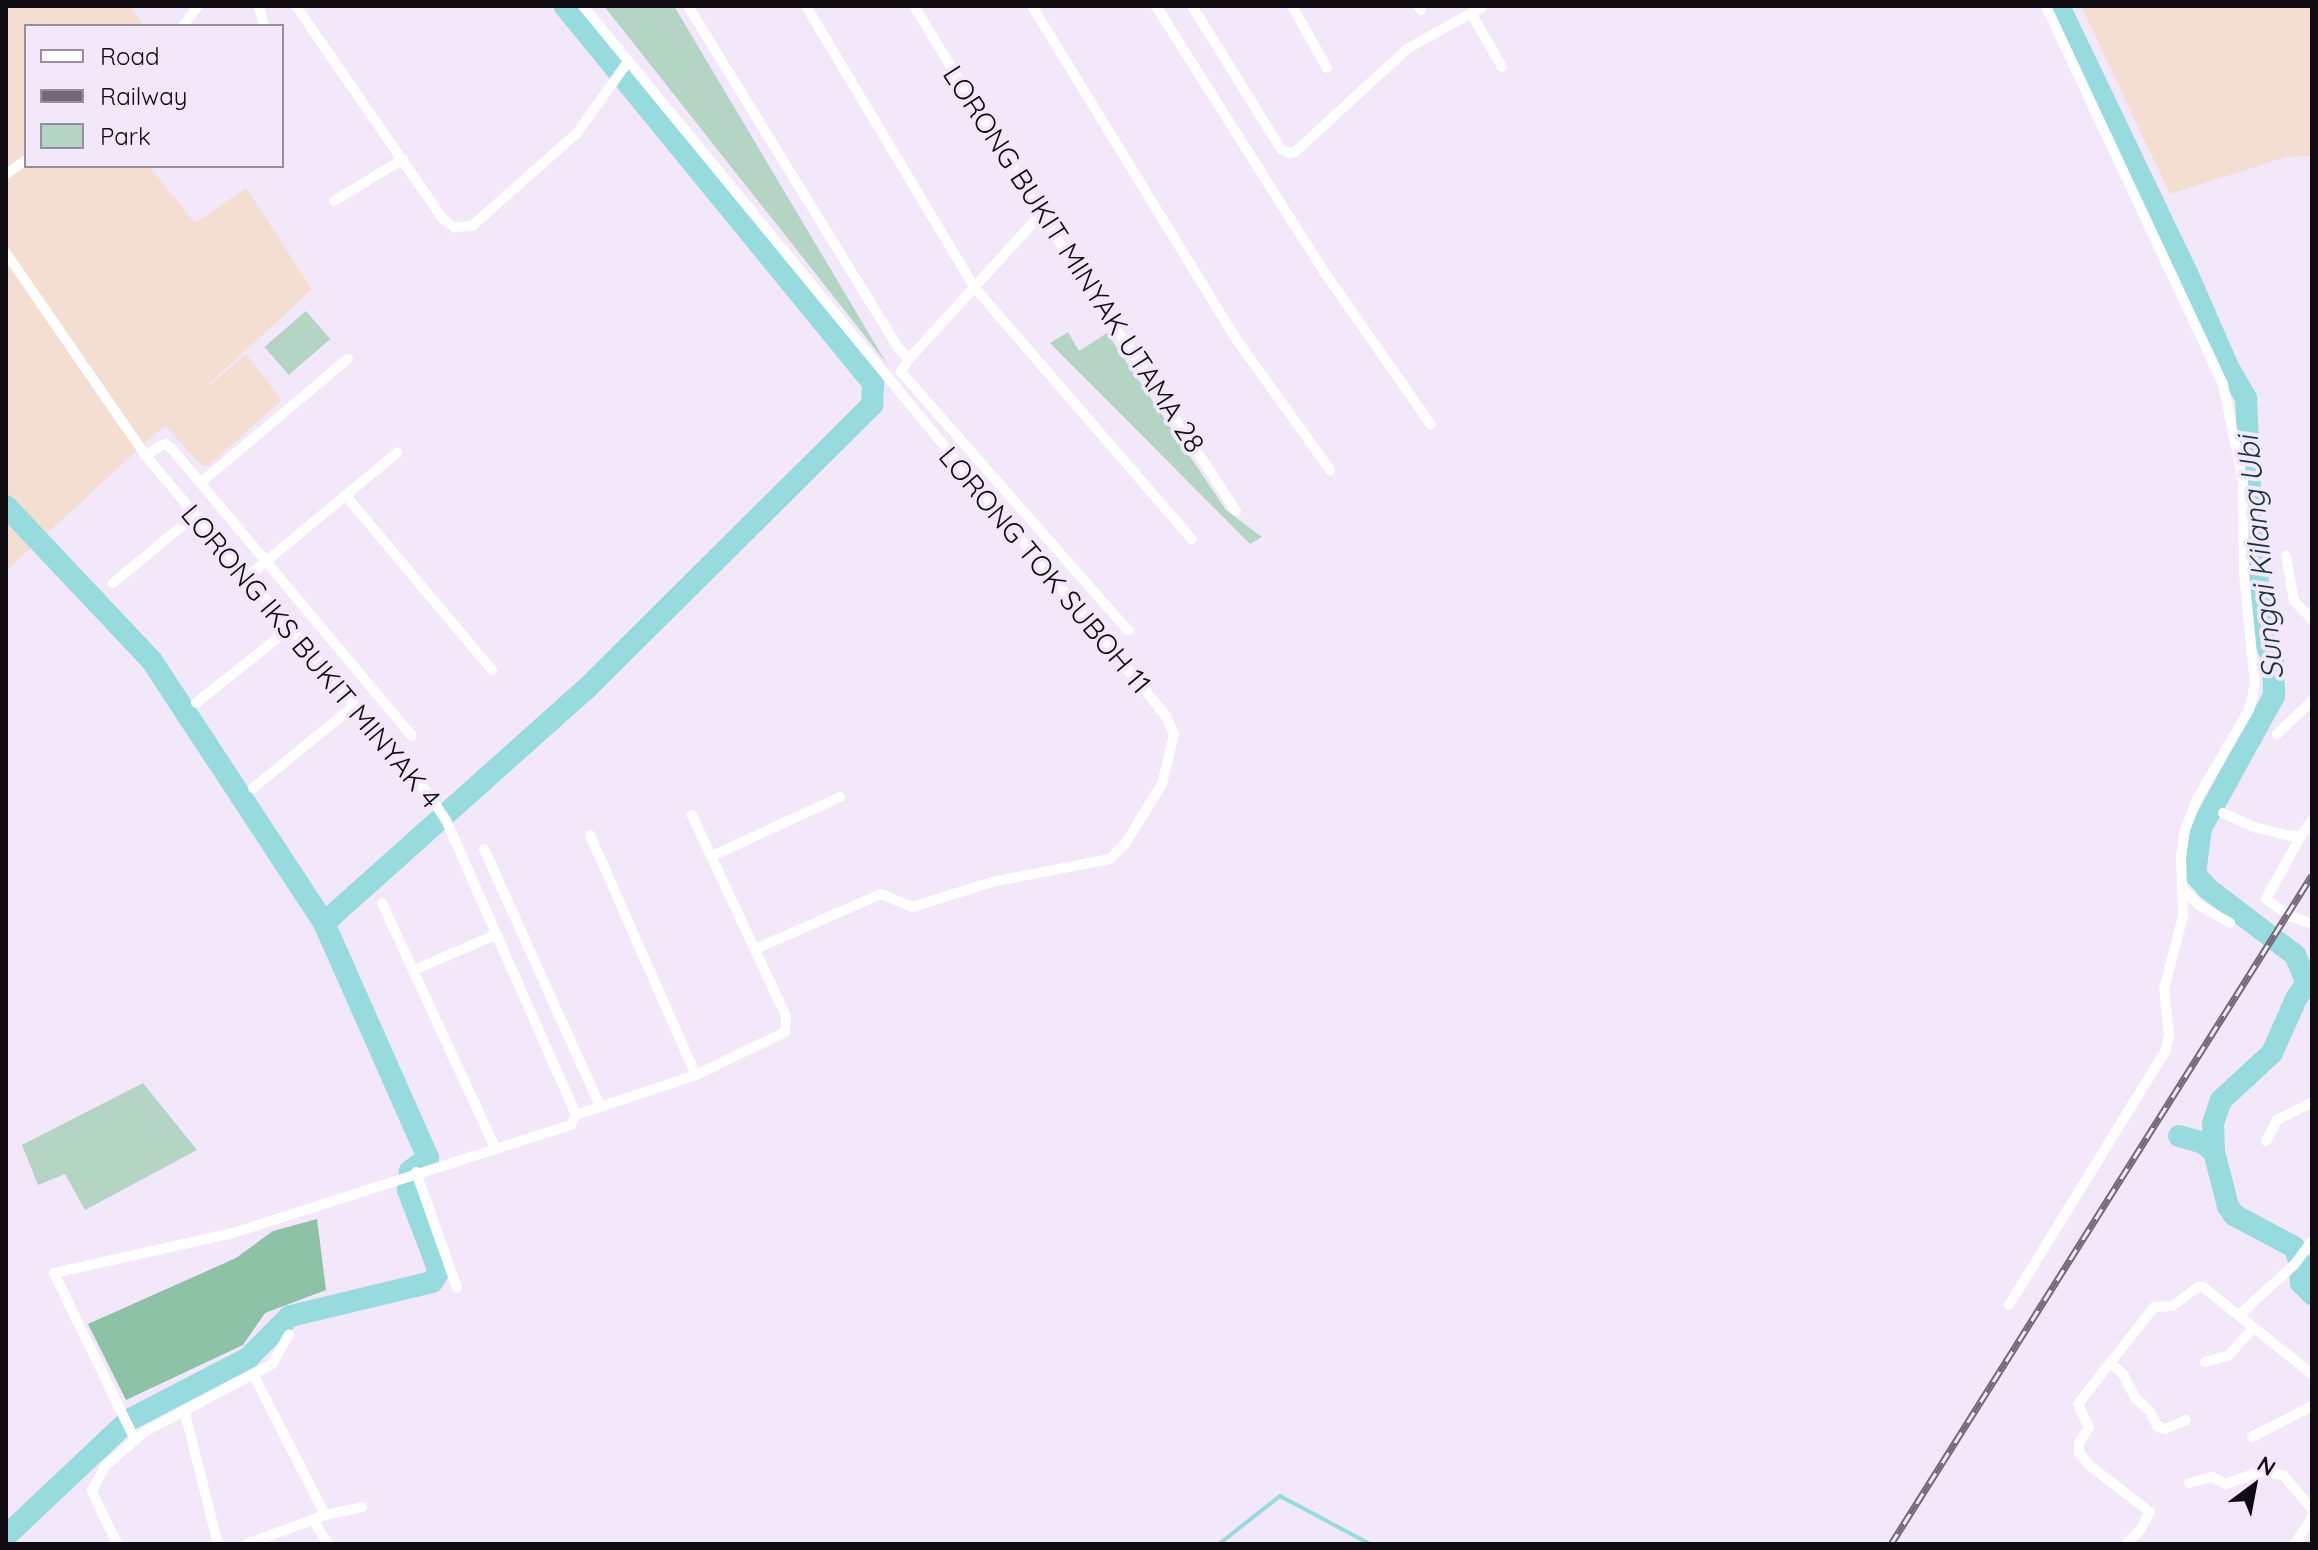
<!DOCTYPE html>
<style>
body{margin:0}
#map{position:relative;width:2318px;height:1550px;overflow:hidden;background:#f3e7fa;font-family:Quicksand,sans-serif}
div>[style]{position:absolute}
[style*='--x']{left:calc(var(--x)*1px);top:calc(var(--y)*1px);width:calc(var(--w)*1px);rotate:calc(var(--a)*1deg)}
.industrial>*{inset:0;background:#f4ddd1}
.green>*{inset:0;background:#b5d5c4;transform-origin:0 0}
.forest>*{inset:0;background:#8dc2a7}
.stream>*{height:4px;margin:-2px;padding:0 2px;transform-origin:2px;border-radius:2px;background:#97dbde}
.river>*{height:22px;margin:-11px;padding:0 11px;transform-origin:11px;border-radius:11px;background:#97dbde}
.minor>*{height:10px;margin:-5px;padding:0 5px;transform-origin:5px;border-radius:5px;background:#fff}
.rail>*{height:7px;margin-top:-3.5px;transform-origin:0;background:repeating-linear-gradient(90deg,#f3e7fa 0 12px,#726a76 0 24px);box-sizing:border-box;border-block:2px solid #726a76}
span{translate:-50% -50%;white-space:nowrap;text-align:center;line-height:1.15;-webkit-text-stroke:8px #f3e7fa;paint-order:stroke}
.street-label{font-size:28px;color:#0f0b11}
.water-label{font-size:30px;color:#133537;font-style:italic}
.frame{position:absolute;inset:0;border:8px solid #0f0b11;pointer-events:none}
.legend{position:absolute;left:24px;top:24px;width:260px;height:144px;box-sizing:border-box;background:#f3e7fa;border:2px solid #988f9d;margin:0;padding:10px 14px;list-style:none;font-size:24px;color:#0f0b11}
.legend li{display:flex;align-items:center;gap:16px;height:40px}
.legend b{width:40px;border:2px solid #988f9d}
.north{position:absolute;left:2214px;top:1446px;width:80px;height:80px;-webkit-text-stroke:6px #f3e7fa;paint-order:stroke;rotate:32deg;font-size:22px;font-weight:700;line-height:32px;text-align:center;color:#0f0b11}
.north::after{content:'';display:block;margin:auto;width:28px;height:36px;background:#0f0b11;clip-path:polygon(50% 0,100% 100%,50% 72%,0 100%)}
</style>
<div id="map">
<div class="industrial">
<div style="clip-path:polygon(6px 6px,130px 6px,144px 26px,26px 26px,26px 166px,149px 166px,195px 223px,246px 188px,312px 289px,190px 402px,246px 354px,282px 400px,208px 466px,201px 465px,165px 425px,6px 571px)"></div>
<div style="clip-path:polygon(2081px 6px,2312px 6px,2312px 156px,2286px 157px,2170px 194px)"></div>
</div>
<div class="green">
<div style="clip-path:polygon(604px 6px,674px 6px,887px 364px)"></div>
<div style="left:306px;top:311px;width:37px;height:55px;rotate:49deg"></div>
<div style="clip-path:polygon(1068px 332px,1079px 351px,1107px 333px,1226px 510px,1262px 537px,1250px 544px,1050px 343px)"></div>
<div style="clip-path:polygon(143px 1083px,197px 1150px,85px 1210px,65px 1174px,38px 1185px,22px 1145px)"></div>
</div>
<div class="forest">
<div style="clip-path:polygon(317px 1219px,326px 1290px,265px 1313px,243px 1345px,126px 1400px,88px 1324px,236px 1258px,273px 1231px)"></div>
</div>
<div class="stream">
<div style="--x:1219;--y:1544;--w:78;--a:-38.2"></div>
<div style="--x:1280;--y:1496;--w:102;--a:28.1"></div>
</div>
<div class="river">
<div style="--x:2059;--y:6;--w:296;--a:64.4"></div>
<div style="--x:2187;--y:273;--w:103;--a:66.4"></div>
<div style="--x:2228;--y:367;--w:36;--a:60"></div>
<div style="--x:2246;--y:398;--w:113;--a:87.5"></div>
<div style="--x:2251;--y:511;--w:126;--a:84.5"></div>
<div style="--x:2263;--y:636;--w:27;--a:68"></div>
<div style="--x:2273;--y:661;--w:35;--a:88"></div>
<div style="--x:2274;--y:696;--w:151;--a:118.9"></div>
<div style="--x:2201;--y:828;--w:46;--a:97.4"></div>
<div style="--x:2195;--y:874;--w:18;--a:49"></div>
<div style="--x:2207;--y:888;--w:111;--a:37.3"></div>
<div style="--x:2295;--y:955;--w:30;--a:67"></div>
<div style="--x:2307;--y:983;--w:19;--a:125"></div>
<div style="--x:2296;--y:999;--w:59;--a:114"></div>
<div style="--x:2272;--y:1053;--w:69;--a:137.3"></div>
<div style="--x:2221;--y:1100;--w:24;--a:109"></div>
<div style="--x:2213;--y:1123;--w:29;--a:88"></div>
<div style="--x:2214;--y:1152;--w:56;--a:75.5"></div>
<div style="--x:2228;--y:1206;--w:11;--a:56"></div>
<div style="--x:2234;--y:1215;--w:68;--a:28.1"></div>
<div style="--x:2294;--y:1247;--w:17;--a:69"></div>
<div style="--x:2300;--y:1263;--w:20;--a:87"></div>
<div style="--x:2301;--y:1283;--w:16;--a:45"></div>
<div style="--x:6;--y:506;--w:213;--a:46.7"></div>
<div style="--x:152;--y:661;--w:313;--a:56.7"></div>
<div style="--x:324;--y:923;--w:257;--a:66.1"></div>
<div style="--x:428;--y:1158;--w:22;--a:144"></div>
<div style="--x:410;--y:1171;--w:19;--a:96"></div>
<div style="--x:408;--y:1190;--w:87;--a:69.1"></div>
<div style="--x:439;--y:1271;--w:13;--a:122"></div>
<div style="--x:432;--y:1282;--w:146;--a:166.5"></div>
<div style="--x:290;--y:1316;--w:59;--a:135"></div>
<div style="--x:248;--y:1358;--w:134;--a:152.5"></div>
<div style="--x:129;--y:1420;--w:169;--a:136.7"></div>
<div style="--x:324;--y:923;--w:353;--a:-41.8"></div>
<div style="--x:587;--y:688;--w:402;--a:-44.8"></div>
<div style="--x:872;--y:405;--w:22;--a:-87"></div>
<div style="--x:873;--y:383;--w:487;--a:-129.3"></div>
<div style="--x:2179;--y:1136;--w:25;--a:16"></div>
<div style="--x:2203;--y:1143;--w:14;--a:39"></div>
</div>
<div class="minor">
<div style="--x:259;--y:6;--w:21;--a:76"></div>
<div style="--x:296;--y:6;--w:259;--a:55.4"></div>
<div style="--x:443;--y:219;--w:14;--a:36"></div>
<div style="--x:454;--y:227;--w:18;--a:-3"></div>
<div style="--x:472;--y:226;--w:140;--a:-41.5"></div>
<div style="--x:577;--y:133;--w:86;--a:-54.5"></div>
<div style="--x:583;--y:6;--w:919;--a:50.61"></div>
<div style="--x:1166;--y:716;--w:21;--a:67"></div>
<div style="--x:1174;--y:735;--w:50;--a:103.8"></div>
<div style="--x:1162;--y:784;--w:70;--a:121.7"></div>
<div style="--x:1125;--y:844;--w:21;--a:135"></div>
<div style="--x:1110;--y:859;--w:120;--a:169"></div>
<div style="--x:992;--y:882;--w:84;--a:162.6"></div>
<div style="--x:912;--y:907;--w:34;--a:-157"></div>
<div style="--x:881;--y:894;--w:137;--a:156.4"></div>
<div style="--x:688;--y:6;--w:403;--a:58.4"></div>
<div style="--x:899;--y:349;--w:14;--a:45"></div>
<div style="--x:806;--y:6;--w:329;--a:59.1"></div>
<div style="--x:975;--y:288;--w:332;--a:49.2"></div>
<div style="--x:914;--y:6;--w:244;--a:58.6"></div>
<div style="--x:1041;--y:214;--w:355;--a:56.7"></div>
<div style="--x:1032;--y:6;--w:392;--a:58.5"></div>
<div style="--x:1237;--y:340;--w:160;--a:54.4"></div>
<div style="--x:1156;--y:6;--w:316;--a:57.7"></div>
<div style="--x:1325;--y:273;--w:185;--a:55.1"></div>
<div style="--x:1192;--y:6;--w:168;--a:58.1"></div>
<div style="--x:1281;--y:149;--w:8;--a:30"></div>
<div style="--x:1288;--y:153;--w:7;--a:-8"></div>
<div style="--x:1295;--y:152;--w:152;--a:-42.6"></div>
<div style="--x:1407;--y:49;--w:86;--a:-29.2"></div>
<div style="--x:1292;--y:6;--w:71;--a:60.6"></div>
<div style="--x:1418;--y:6;--w:5;--a:53"></div>
<div style="--x:1471;--y:13;--w:62;--a:60.1"></div>
<div style="--x:183;--y:26;--w:25;--a:-53"></div>
<div style="--x:6;--y:174;--w:24;--a:-35"></div>
<div style="--x:334;--y:201;--w:81;--a:-31.3"></div>
<div style="--x:1041;--y:214;--w:196;--a:132.3"></div>
<div style="--x:909;--y:359;--w:15;--a:122"></div>
<div style="--x:901;--y:372;--w:344;--a:48.7"></div>
<div style="--x:6;--y:253;--w:247;--a:55.4"></div>
<div style="--x:146;--y:456;--w:438;--a:50.1"></div>
<div style="--x:427;--y:792;--w:34;--a:56"></div>
<div style="--x:446;--y:820;--w:322;--a:66.2"></div>
<div style="--x:576;--y:1115;--w:11;--a:117"></div>
<div style="--x:571;--y:1125;--w:355;--a:162.3"></div>
<div style="--x:233;--y:1233;--w:183;--a:167.4"></div>
<div style="--x:54;--y:1273;--w:186;--a:64.1"></div>
<div style="--x:146;--y:456;--w:17;--a:-36"></div>
<div style="--x:160;--y:446;--w:6;--a:-18"></div>
<div style="--x:166;--y:444;--w:8;--a:40"></div>
<div style="--x:172;--y:449;--w:374;--a:50.1"></div>
<div style="--x:200;--y:483;--w:193;--a:-40"></div>
<div style="--x:346;--y:496;--w:227;--a:50"></div>
<div style="--x:2286;--y:556;--w:46;--a:79.9"></div>
<div style="--x:2294;--y:601;--w:25;--a:45"></div>
<div style="--x:247;--y:577;--w:195;--a:-39.6"></div>
<div style="--x:113;--y:583;--w:105;--a:-39.6"></div>
<div style="--x:196;--y:703;--w:119;--a:-38.5"></div>
<div style="--x:2277;--y:734;--w:48;--a:-43.3"></div>
<div style="--x:253;--y:788;--w:130;--a:-39.1"></div>
<div style="--x:2223;--y:813;--w:34;--a:24"></div>
<div style="--x:2254;--y:827;--w:38;--a:14"></div>
<div style="--x:2291;--y:836;--w:10;--a:0"></div>
<div style="--x:2301;--y:836;--w:19;--a:-55"></div>
<div style="--x:590;--y:835;--w:262;--a:66.2"></div>
<div style="--x:2301;--y:836;--w:72;--a:119.1"></div>
<div style="--x:2266;--y:899;--w:29;--a:35"></div>
<div style="--x:2290;--y:916;--w:23;--a:20"></div>
<div style="--x:484;--y:849;--w:282;--a:65.7"></div>
<div style="--x:712;--y:856;--w:141;--a:-24.7"></div>
<div style="--x:2184;--y:890;--w:21;--a:45"></div>
<div style="--x:2199;--y:905;--w:36;--a:30"></div>
<div style="--x:382;--y:903;--w:270;--a:65.2"></div>
<div style="--x:414;--y:970;--w:88;--a:-23.4"></div>
<div style="--x:576;--y:1115;--w:126;--a:-18.4"></div>
<div style="--x:696;--y:1075;--w:99;--a:-25.8"></div>
<div style="--x:785;--y:1032;--w:16;--a:-86"></div>
<div style="--x:786;--y:1016;--w:222;--a:-115.1"></div>
<div style="--x:2266;--y:1141;--w:24;--a:-62"></div>
<div style="--x:2277;--y:1120;--w:39;--a:-27"></div>
<div style="--x:416;--y:1172;--w:123;--a:70.5"></div>
<div style="--x:2009;--y:1305;--w:299;--a:-58.4"></div>
<div style="--x:2166;--y:1050;--w:16;--a:-79"></div>
<div style="--x:2169;--y:1034;--w:45;--a:-96.3"></div>
<div style="--x:2164;--y:989;--w:75;--a:-75.4"></div>
<div style="--x:2183;--y:916;--w:59;--a:-91.9"></div>
<div style="--x:2181;--y:857;--w:27;--a:-82"></div>
<div style="--x:2185;--y:830;--w:33;--a:-69"></div>
<div style="--x:2197;--y:799;--w:103;--a:-59.7"></div>
<div style="--x:2249;--y:710;--w:26;--a:-77"></div>
<div style="--x:2255;--y:685;--w:113;--a:-95.6"></div>
<div style="--x:2244;--y:573;--w:92;--a:-90.6"></div>
<div style="--x:2243;--y:481;--w:99;--a:-101.7"></div>
<div style="--x:2223;--y:384;--w:417;--a:-115.1"></div>
<div style="--x:2240;--y:1314;--w:73;--a:-42.2"></div>
<div style="--x:2294;--y:1265;--w:30;--a:-53"></div>
<div style="--x:2205;--y:1362;--w:24;--a:-15"></div>
<div style="--x:2228;--y:1356;--w:36;--a:-48"></div>
<div style="--x:2110;--y:1363;--w:17;--a:40"></div>
<div style="--x:2123;--y:1374;--w:27;--a:63"></div>
<div style="--x:2135;--y:1398;--w:18;--a:41"></div>
<div style="--x:2149;--y:1410;--w:18;--a:63"></div>
<div style="--x:2157;--y:1426;--w:9;--a:21"></div>
<div style="--x:2165;--y:1429;--w:23;--a:-23"></div>
<div style="--x:254;--y:1376;--w:156;--a:62.9"></div>
<div style="--x:185;--y:1413;--w:135;--a:75.9"></div>
<div style="--x:2252;--y:1437;--w:68;--a:-27.3"></div>
<div style="--x:2189;--y:1483;--w:24;--a:-15"></div>
<div style="--x:2212;--y:1477;--w:16;--a:27"></div>
<div style="--x:2226;--y:1484;--w:38;--a:-20"></div>
<div style="--x:2262;--y:1471;--w:21;--a:11"></div>
<div style="--x:2283;--y:1475;--w:45;--a:49.5"></div>
<div style="--x:313;--y:1520;--w:28;--a:58"></div>
<div style="--x:117;--y:1544;--w:59;--a:-115.3"></div>
<div style="--x:92;--y:1491;--w:30;--a:-62"></div>
<div style="--x:106;--y:1465;--w:52;--a:-40.4"></div>
<div style="--x:146;--y:1431;--w:143;--a:-28"></div>
<div style="--x:272;--y:1364;--w:34;--a:-60"></div>
<div style="--x:247;--y:1544;--w:83;--a:-20.4"></div>
<div style="--x:325;--y:1515;--w:38;--a:-12"></div>
<div style="--x:2126;--y:1544;--w:20;--a:-45"></div>
<div style="--x:2140;--y:1530;--w:21;--a:-61"></div>
<div style="--x:2150;--y:1512;--w:77;--a:-142.4"></div>
<div style="--x:2089;--y:1465;--w:16;--a:-128"></div>
<div style="--x:2079;--y:1452;--w:9;--a:-90"></div>
<div style="--x:2079;--y:1443;--w:19;--a:-58"></div>
<div style="--x:2089;--y:1427;--w:25;--a:-116"></div>
<div style="--x:2078;--y:1404;--w:123;--a:-51.9"></div>
<div style="--x:2154;--y:1307;--w:18;--a:-3"></div>
<div style="--x:2172;--y:1306;--w:32;--a:-36"></div>
<div style="--x:2198;--y:1287;--w:5;--a:0"></div>
<div style="--x:2203;--y:1287;--w:139;--a:38.6"></div>
<div style="--x:2295;--y:1544;--w:32;--a:-58"></div>
</div>
<div class="rail">
<div style="--x:1891;--y:1544;--w:790;--a:-57.82"></div>
</div>
<div class="street-label">
<span style="left:1074px;top:259px;rotate:57deg">LORONG BUKIT MINYAK UTAMA 28</span>
<span style="left:1045px;top:570px;rotate:50deg">LORONG TOK SUBOH 11</span>
<span style="left:311px;top:656px;rotate:50deg">LORONG IKS BUKIT MINYAK 4</span>
</div>
<div class="water-label">
<span style="left:2260px;top:558px;rotate:-96deg">Sungai Kilang Ubi</span>
</div>
<div class="frame"></div>
<ul class="legend">
<li><b style="height:10px;background:#fff"></b>Road</li>
<li><b style="height:10px;background:#726a76"></b>Railway</li>
<li><b style="height:22px;background:#b5d5c4"></b>Park</li>
</ul>
<div class="north">N</div>
</div>
